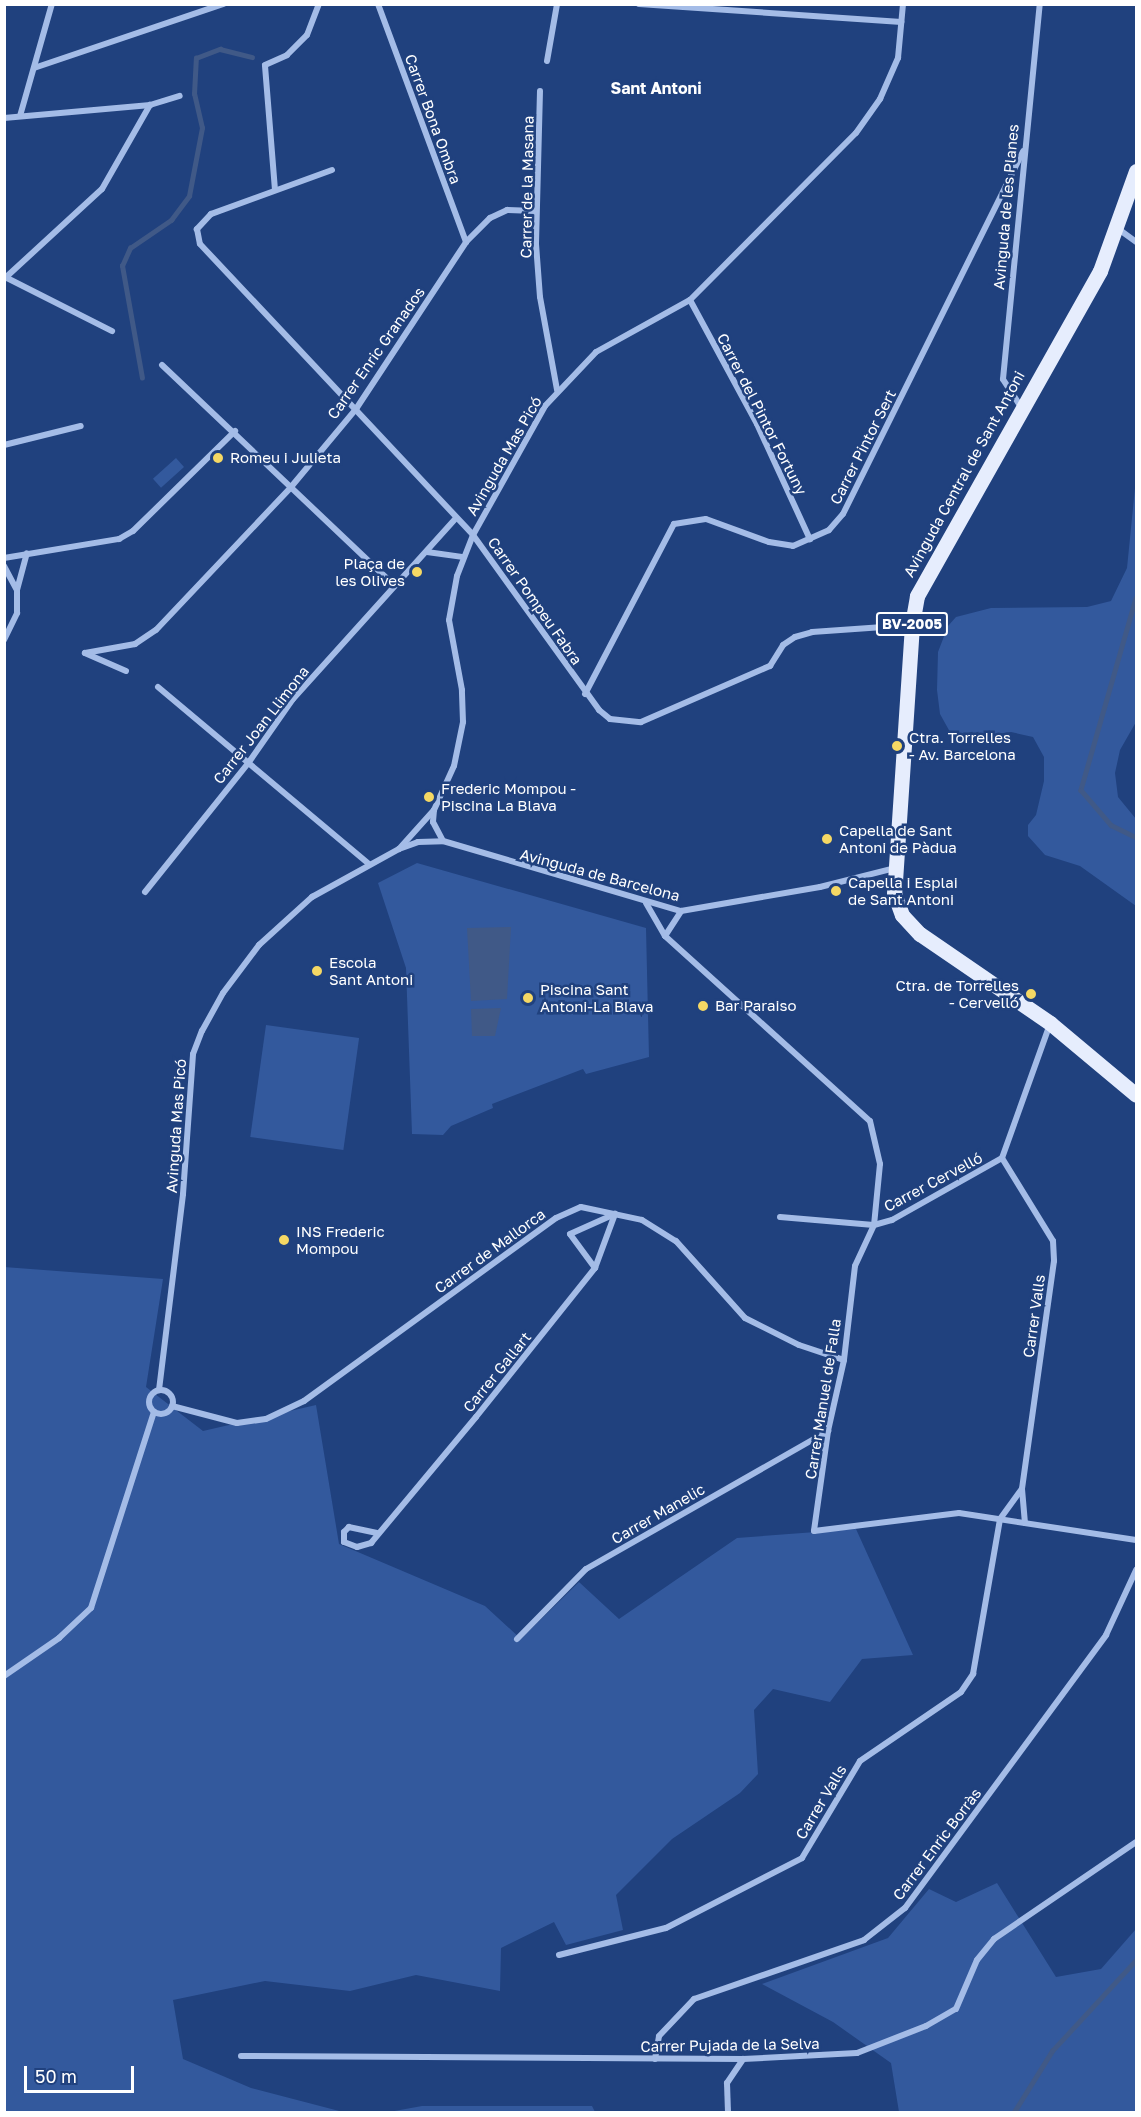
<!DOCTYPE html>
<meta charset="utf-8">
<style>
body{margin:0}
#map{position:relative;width:1141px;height:2117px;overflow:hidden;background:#20417e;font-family:"Golos Text",sans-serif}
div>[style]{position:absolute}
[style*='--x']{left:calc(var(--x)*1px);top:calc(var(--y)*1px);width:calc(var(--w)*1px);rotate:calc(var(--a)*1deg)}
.green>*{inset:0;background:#33599d;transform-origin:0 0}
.water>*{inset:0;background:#405987}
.stream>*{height:4.5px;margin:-2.25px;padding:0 2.25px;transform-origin:2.25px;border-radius:2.25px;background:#405987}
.minor>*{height:6px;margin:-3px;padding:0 3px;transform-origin:3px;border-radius:3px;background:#a4bce7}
.minor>.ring{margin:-3px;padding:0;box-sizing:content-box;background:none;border:6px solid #a4bce7;border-radius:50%}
.primary>*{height:15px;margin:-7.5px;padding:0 7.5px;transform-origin:7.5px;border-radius:7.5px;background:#e6edfd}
.dots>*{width:16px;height:16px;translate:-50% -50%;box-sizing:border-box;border:3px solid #20417e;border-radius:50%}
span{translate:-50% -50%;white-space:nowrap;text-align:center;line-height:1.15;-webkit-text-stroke:5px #20417e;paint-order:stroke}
.shield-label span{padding:2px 4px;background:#20417e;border:2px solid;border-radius:4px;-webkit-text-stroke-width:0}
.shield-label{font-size:14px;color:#fff;font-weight:700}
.street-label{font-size:15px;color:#fff}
.poi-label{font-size:15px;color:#fff}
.left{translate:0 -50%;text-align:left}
.right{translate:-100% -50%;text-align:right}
.neighbourhood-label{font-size:16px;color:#fff;font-weight:700}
.frame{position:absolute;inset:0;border:6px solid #fff;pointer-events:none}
.scale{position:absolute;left:24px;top:2066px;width:110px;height:27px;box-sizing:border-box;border:3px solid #fff;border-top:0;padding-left:8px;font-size:18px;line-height:21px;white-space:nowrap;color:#fff;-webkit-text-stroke:4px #20417e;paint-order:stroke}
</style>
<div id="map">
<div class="green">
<div style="left:176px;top:458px;width:12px;height:31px;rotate:48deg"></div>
<div style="clip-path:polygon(1136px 478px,1136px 722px,1120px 750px,1115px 773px,1118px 797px,1136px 819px,1136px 906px,1080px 866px,1045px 855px,1028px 836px,1028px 825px,1036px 815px,1044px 781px,1044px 757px,1033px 737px,1011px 732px,974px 737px,950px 732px,940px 714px,937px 690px,938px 652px,948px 626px,956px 617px,991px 608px,1087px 607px,1111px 601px,1127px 568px)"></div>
<div style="clip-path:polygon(417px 863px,646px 928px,649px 1057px,586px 1074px,583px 1069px,492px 1104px,493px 1108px,451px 1126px,443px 1135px,412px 1134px,406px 968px,378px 883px)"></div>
<div style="left:266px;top:1025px;width:94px;height:113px;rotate:8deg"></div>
<div style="clip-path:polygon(4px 1267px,163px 1279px,146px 1387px,203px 1431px,316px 1405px,339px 1544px,485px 1606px,521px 1639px,579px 1582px,619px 1619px,737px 1538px,856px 1529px,913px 1655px,862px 1659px,830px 1702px,773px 1689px,754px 1710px,758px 1774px,740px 1793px,672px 1839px,616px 1895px,623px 1930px,566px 1945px,554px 1922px,501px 1948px,500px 1991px,416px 1975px,350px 1991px,265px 1981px,173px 2000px,183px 2059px,251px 2088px,343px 2112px,5px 2112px)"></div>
<div style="clip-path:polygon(997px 1883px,1056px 1977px,1101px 1969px,1136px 1929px,1136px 2112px,899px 2112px,891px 2063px,833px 2022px,762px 1984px,888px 1938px,929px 1889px,956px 1902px)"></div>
<div style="clip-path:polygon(422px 2106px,592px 2106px,595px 2112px,389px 2112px)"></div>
</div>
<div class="water">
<div style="clip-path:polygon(511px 927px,507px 999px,471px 1001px,467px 928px)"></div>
<div style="clip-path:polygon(501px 1008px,495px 1036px,472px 1036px,471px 1009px)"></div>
</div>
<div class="stream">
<div style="--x:142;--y:378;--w:114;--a:-100.1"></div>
<div style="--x:122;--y:266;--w:20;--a:-66"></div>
<div style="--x:130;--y:248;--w:50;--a:-34.3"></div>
<div style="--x:171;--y:220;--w:30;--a:-53"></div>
<div style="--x:189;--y:196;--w:69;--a:-79.2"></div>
<div style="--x:202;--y:128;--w:35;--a:-103"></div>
<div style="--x:194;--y:94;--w:36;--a:-87"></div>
<div style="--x:196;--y:58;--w:26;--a:-21"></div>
<div style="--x:220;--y:49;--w:33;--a:14"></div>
<div style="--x:1136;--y:598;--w:200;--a:106"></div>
<div style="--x:1081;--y:790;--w:46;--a:49.4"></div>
<div style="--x:1111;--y:825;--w:28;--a:26"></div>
<div style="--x:1014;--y:2112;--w:72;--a:-58.1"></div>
<div style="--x:1052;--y:2051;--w:124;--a:-47.3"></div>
</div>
<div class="minor">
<div style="--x:378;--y:4;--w:254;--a:69.7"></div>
<div style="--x:639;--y:4;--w:263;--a:3.9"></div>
<div style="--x:547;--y:61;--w:58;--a:-80"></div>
<div style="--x:34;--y:68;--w:200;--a:-18.7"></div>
<div style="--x:540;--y:91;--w:153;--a:91.5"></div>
<div style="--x:536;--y:244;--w:53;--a:85.7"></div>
<div style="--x:540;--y:297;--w:95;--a:79.6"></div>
<div style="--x:20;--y:116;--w:116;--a:-74.1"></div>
<div style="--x:4;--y:118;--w:147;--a:-5.1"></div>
<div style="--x:150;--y:105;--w:31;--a:-17"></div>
<div style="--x:332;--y:170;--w:129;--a:160"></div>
<div style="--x:211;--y:214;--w:21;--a:133"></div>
<div style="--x:197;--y:229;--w:15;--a:79"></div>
<div style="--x:200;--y:244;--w:399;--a:46.8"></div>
<div style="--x:473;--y:535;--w:216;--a:54.2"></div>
<div style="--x:599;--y:710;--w:14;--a:39"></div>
<div style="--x:610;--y:719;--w:31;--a:6"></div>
<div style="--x:641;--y:722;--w:141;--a:-23.5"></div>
<div style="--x:770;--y:666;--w:25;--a:-58"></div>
<div style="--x:783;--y:645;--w:14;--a:-34"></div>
<div style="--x:795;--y:637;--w:18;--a:-16"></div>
<div style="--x:812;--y:632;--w:100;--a:-4"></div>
<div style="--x:275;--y:190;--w:125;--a:-94.6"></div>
<div style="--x:265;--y:65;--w:24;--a:-24"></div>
<div style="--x:287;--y:55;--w:28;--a:-45"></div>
<div style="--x:307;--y:35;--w:33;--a:-69"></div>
<div style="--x:1117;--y:228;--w:24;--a:36"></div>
<div style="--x:5;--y:277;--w:120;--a:26.8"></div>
<div style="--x:4;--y:279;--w:133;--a:-42.6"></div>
<div style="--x:102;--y:189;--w:97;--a:-60.3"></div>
<div style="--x:690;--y:300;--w:141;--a:61.6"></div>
<div style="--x:757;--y:424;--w:127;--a:65.3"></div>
<div style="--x:162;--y:365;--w:320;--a:43.5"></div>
<div style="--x:1021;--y:407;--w:33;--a:-123"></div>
<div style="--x:1003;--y:379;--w:377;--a:-84.4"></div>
<div style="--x:4;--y:445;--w:79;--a:-13.9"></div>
<div style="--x:427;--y:552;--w:37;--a:8"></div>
<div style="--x:4;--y:558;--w:117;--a:-9.4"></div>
<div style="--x:119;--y:539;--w:16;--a:-30"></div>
<div style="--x:133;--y:531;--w:143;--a:-44.4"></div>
<div style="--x:4;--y:566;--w:26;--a:62"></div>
<div style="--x:4;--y:640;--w:30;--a:-64"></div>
<div style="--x:17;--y:613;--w:23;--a:-90"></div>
<div style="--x:17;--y:590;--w:38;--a:-75"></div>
<div style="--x:126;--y:671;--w:45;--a:-156.3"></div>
<div style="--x:85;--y:653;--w:51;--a:-10.2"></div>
<div style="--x:135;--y:644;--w:25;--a:-34"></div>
<div style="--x:156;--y:630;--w:197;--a:-46.6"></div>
<div style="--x:291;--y:487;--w:102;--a:-50.2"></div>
<div style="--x:356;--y:409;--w:200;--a:-56.6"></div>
<div style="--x:466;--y:242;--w:34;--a:-45"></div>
<div style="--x:490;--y:218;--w:19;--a:-25"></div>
<div style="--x:507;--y:210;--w:28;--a:2"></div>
<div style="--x:158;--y:687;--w:275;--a:40"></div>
<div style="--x:585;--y:694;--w:192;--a:-62.4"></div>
<div style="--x:674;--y:524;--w:32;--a:-9"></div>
<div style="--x:706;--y:519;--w:67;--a:20.1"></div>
<div style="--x:769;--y:542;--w:24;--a:9"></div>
<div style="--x:793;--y:546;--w:39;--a:-24"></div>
<div style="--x:829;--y:530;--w:21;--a:-49"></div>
<div style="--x:843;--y:514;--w:405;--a:-63.6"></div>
<div style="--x:434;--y:810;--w:12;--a:95"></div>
<div style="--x:433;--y:822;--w:21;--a:62"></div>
<div style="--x:443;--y:841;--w:248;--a:16.4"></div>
<div style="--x:681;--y:911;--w:141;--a:-9.8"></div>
<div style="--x:820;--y:887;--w:77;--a:-14.2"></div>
<div style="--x:399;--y:849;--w:52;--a:-48.1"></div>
<div style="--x:434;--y:810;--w:48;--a:-65.6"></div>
<div style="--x:454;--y:766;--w:45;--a:-78.4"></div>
<div style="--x:463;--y:722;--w:32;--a:-92"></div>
<div style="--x:462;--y:690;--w:71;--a:-100.5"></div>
<div style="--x:449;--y:620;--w:45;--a:-79.7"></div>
<div style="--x:457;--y:576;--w:44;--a:-68.7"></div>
<div style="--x:473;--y:535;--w:148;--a:-60.8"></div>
<div style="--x:545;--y:406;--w:74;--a:-46.6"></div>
<div style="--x:596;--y:352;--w:107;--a:-29"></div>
<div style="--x:690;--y:300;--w:235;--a:-45.2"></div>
<div style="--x:856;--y:133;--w:42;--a:-54.8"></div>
<div style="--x:880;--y:99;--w:45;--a:-66.3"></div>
<div style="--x:898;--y:58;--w:54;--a:-84.7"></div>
<div style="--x:145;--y:892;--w:166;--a:-51.3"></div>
<div style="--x:249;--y:762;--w:77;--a:-55.1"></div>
<div style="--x:293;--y:699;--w:242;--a:-48"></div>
<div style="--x:646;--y:903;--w:38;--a:60"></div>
<div style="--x:665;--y:936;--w:276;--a:42.1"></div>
<div style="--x:870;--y:1121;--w:44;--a:76.9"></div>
<div style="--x:880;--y:1164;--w:61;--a:95.6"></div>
<div style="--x:874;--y:1225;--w:45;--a:114.9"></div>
<div style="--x:855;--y:1266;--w:95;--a:96.7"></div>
<div style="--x:844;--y:1360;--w:73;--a:102.7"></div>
<div style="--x:828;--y:1431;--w:101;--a:98"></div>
<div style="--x:814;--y:1531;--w:146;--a:-7.1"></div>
<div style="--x:959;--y:1513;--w:179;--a:8.7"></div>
<div style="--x:665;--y:936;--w:30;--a:-57"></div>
<div style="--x:1002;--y:1158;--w:97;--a:58.4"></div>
<div style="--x:1053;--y:1241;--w:20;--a:87"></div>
<div style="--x:1054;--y:1261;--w:230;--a:98"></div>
<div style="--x:1022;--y:1489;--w:34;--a:85"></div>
<div style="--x:780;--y:1217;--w:94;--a:4.9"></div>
<div style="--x:874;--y:1225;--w:19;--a:-16"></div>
<div style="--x:892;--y:1220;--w:126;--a:-29.4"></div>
<div style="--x:1002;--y:1158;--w:142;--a:-70.3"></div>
<div style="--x:595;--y:1268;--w:42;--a:-126.3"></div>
<div style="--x:570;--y:1234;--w:49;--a:-24"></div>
<div class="ring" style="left:149px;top:1390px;width:18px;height:18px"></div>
<div style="--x:159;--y:1390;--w:197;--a:-83"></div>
<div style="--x:183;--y:1194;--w:140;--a:-85.9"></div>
<div style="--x:193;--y:1054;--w:25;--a:-69"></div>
<div style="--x:202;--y:1031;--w:43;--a:-61.1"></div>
<div style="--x:223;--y:993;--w:60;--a:-53.1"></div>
<div style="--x:259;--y:945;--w:72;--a:-42.2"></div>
<div style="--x:312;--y:897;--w:99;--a:-28.9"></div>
<div style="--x:399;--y:849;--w:20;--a:-20"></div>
<div style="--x:418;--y:842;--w:25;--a:-2"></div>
<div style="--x:172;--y:1406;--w:67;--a:14.7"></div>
<div style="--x:237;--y:1423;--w:29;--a:-8"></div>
<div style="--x:266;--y:1419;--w:42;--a:-25.3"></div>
<div style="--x:304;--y:1401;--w:311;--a:-36"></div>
<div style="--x:556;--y:1218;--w:27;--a:-24"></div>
<div style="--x:581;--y:1207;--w:62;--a:12"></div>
<div style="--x:642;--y:1220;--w:40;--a:32"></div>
<div style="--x:676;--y:1241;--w:103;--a:48.1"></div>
<div style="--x:745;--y:1318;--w:60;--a:26.6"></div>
<div style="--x:799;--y:1345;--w:47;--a:18.4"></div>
<div style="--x:377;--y:1533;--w:29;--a:-168"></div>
<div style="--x:349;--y:1527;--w:7;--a:135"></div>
<div style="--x:344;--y:1532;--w:10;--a:90"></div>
<div style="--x:344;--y:1542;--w:14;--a:21"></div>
<div style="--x:357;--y:1547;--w:15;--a:-16"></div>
<div style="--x:371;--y:1543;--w:164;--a:-50.2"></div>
<div style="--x:476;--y:1417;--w:191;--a:-51.4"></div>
<div style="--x:595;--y:1268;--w:58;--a:-69.7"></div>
<div style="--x:517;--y:1639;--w:98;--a:-45.4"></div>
<div style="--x:586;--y:1569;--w:279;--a:-29.7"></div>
<div style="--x:4;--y:1676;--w:67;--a:-34.6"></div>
<div style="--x:59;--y:1638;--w:44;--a:-43.2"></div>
<div style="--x:91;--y:1608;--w:206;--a:-72.2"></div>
<div style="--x:559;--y:1955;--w:110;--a:-14.2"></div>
<div style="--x:666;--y:1928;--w:153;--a:-27.2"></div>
<div style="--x:802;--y:1858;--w:113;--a:-59.1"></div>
<div style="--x:860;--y:1761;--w:122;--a:-34.3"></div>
<div style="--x:961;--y:1692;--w:22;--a:-56"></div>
<div style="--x:973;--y:1674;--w:157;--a:-80.1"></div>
<div style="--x:1000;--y:1519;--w:37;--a:-54"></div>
<div style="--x:241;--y:2056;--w:502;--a:0.34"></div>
<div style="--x:743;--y:2059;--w:114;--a:-3"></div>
<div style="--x:857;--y:2053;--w:74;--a:-21.4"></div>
<div style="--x:926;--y:2026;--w:34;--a:-30"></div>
<div style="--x:956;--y:2009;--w:53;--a:-66.8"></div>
<div style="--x:977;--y:1960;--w:27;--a:-51"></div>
<div style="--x:994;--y:1939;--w:172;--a:-34.3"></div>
<div style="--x:655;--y:2059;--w:23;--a:-80"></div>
<div style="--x:659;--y:2036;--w:51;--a:-46.6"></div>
<div style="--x:694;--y:1999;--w:180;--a:-19.1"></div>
<div style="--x:864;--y:1940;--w:52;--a:-38"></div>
<div style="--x:905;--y:1908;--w:339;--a:-53.6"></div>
<div style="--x:1106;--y:1635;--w:72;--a:-65.2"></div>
<div style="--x:728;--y:2112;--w:29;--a:-92"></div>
<div style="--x:727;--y:2083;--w:29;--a:-56"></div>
</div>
<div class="primary">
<div style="--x:1136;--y:171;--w:106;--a:109.8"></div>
<div style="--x:1100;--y:271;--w:373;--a:119.4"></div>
<div style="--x:917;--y:596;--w:29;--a:100"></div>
<div style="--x:912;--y:625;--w:269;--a:93.8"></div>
<div style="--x:894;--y:893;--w:23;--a:70"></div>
<div style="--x:902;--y:915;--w:26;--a:47"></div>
<div style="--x:920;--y:934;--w:158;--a:34.4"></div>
<div style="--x:1050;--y:1023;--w:112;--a:39.9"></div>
</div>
<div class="dots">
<div style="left:218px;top:458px;background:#f5d864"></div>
<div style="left:417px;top:572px;background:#f5d864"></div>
<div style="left:897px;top:746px;background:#f5d864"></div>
<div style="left:429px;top:797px;background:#f5d864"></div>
<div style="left:827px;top:839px;background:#f5d864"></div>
<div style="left:836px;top:891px;background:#f5d864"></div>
<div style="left:317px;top:971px;background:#f5d864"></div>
<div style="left:1031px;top:994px;background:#f5d864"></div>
<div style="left:528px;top:998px;background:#f5d864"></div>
<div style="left:703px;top:1006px;background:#f5d864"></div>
<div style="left:284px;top:1240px;background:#f5d864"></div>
</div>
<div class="shield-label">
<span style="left:912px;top:624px">BV-2005</span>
</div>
<div class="street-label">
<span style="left:433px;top:119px;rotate:70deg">Carrer Bona Ombra</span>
<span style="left:527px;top:187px;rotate:-89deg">Carrer de la Masana</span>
<span style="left:1006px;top:207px;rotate:-85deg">Avinguda de les Planes</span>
<span style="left:376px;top:353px;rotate:-55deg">Carrer Enric Granados</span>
<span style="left:762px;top:414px;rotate:63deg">Carrer del Pintor Fortuny</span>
<span style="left:863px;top:447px;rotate:-63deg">Carrer Pintor Sert</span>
<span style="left:504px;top:456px;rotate:-60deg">Avinguda Mas Picó</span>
<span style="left:964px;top:474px;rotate:-61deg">Avinguda Central de Sant Antoni</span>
<span style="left:535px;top:601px;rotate:55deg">Carrer Pompeu Fabra</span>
<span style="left:261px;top:725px;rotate:-52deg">Carrer Joan Llimona</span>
<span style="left:600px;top:875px;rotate:15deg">Avinguda de Barcelona</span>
<span style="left:176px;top:1126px;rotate:-86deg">Avinguda Mas Picó</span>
<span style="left:933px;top:1182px;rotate:-28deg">Carrer Cervelló</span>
<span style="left:490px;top:1251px;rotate:-36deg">Carrer de Mallorca</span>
<span style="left:1034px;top:1316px;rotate:-82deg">Carrer Valls</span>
<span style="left:497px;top:1372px;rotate:-51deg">Carrer Gallart</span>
<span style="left:823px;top:1399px;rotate:-81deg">Carrer Manuel de Falla</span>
<span style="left:658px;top:1514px;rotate:-30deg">Carrer Manelic</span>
<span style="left:821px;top:1802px;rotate:-59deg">Carrer Valls</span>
<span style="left:937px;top:1844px;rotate:-53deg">Carrer Enric Borràs</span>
<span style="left:730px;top:2045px;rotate:-1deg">Carrer Pujada de la Selva</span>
</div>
<div class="poi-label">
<span class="left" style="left:230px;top:458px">Romeu i Julieta</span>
<span class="right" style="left:405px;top:572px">Plaça de<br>les Olives</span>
<span class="left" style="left:909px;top:746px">Ctra. Torrelles<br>- Av. Barcelona</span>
<span class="left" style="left:441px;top:797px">Frederic Mompou -<br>Piscina La Blava</span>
<span class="left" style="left:839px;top:839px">Capella de Sant<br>Antoni de Pàdua</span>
<span class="left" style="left:848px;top:891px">Capella i Esplai<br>de Sant Antoni</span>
<span class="left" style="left:329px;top:971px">Escola<br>Sant Antoni</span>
<span class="right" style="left:1019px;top:994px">Ctra. de Torrelles<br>- Cervelló</span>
<span class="left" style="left:540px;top:998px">Piscina Sant<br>Antoni-La Blava</span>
<span class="left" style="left:715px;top:1006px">Bar Paraiso</span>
<span class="left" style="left:296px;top:1240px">INS Frederic<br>Mompou</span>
</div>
<div class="neighbourhood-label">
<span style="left:656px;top:88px">Sant Antoni</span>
</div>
<div class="frame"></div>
<div class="scale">50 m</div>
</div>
